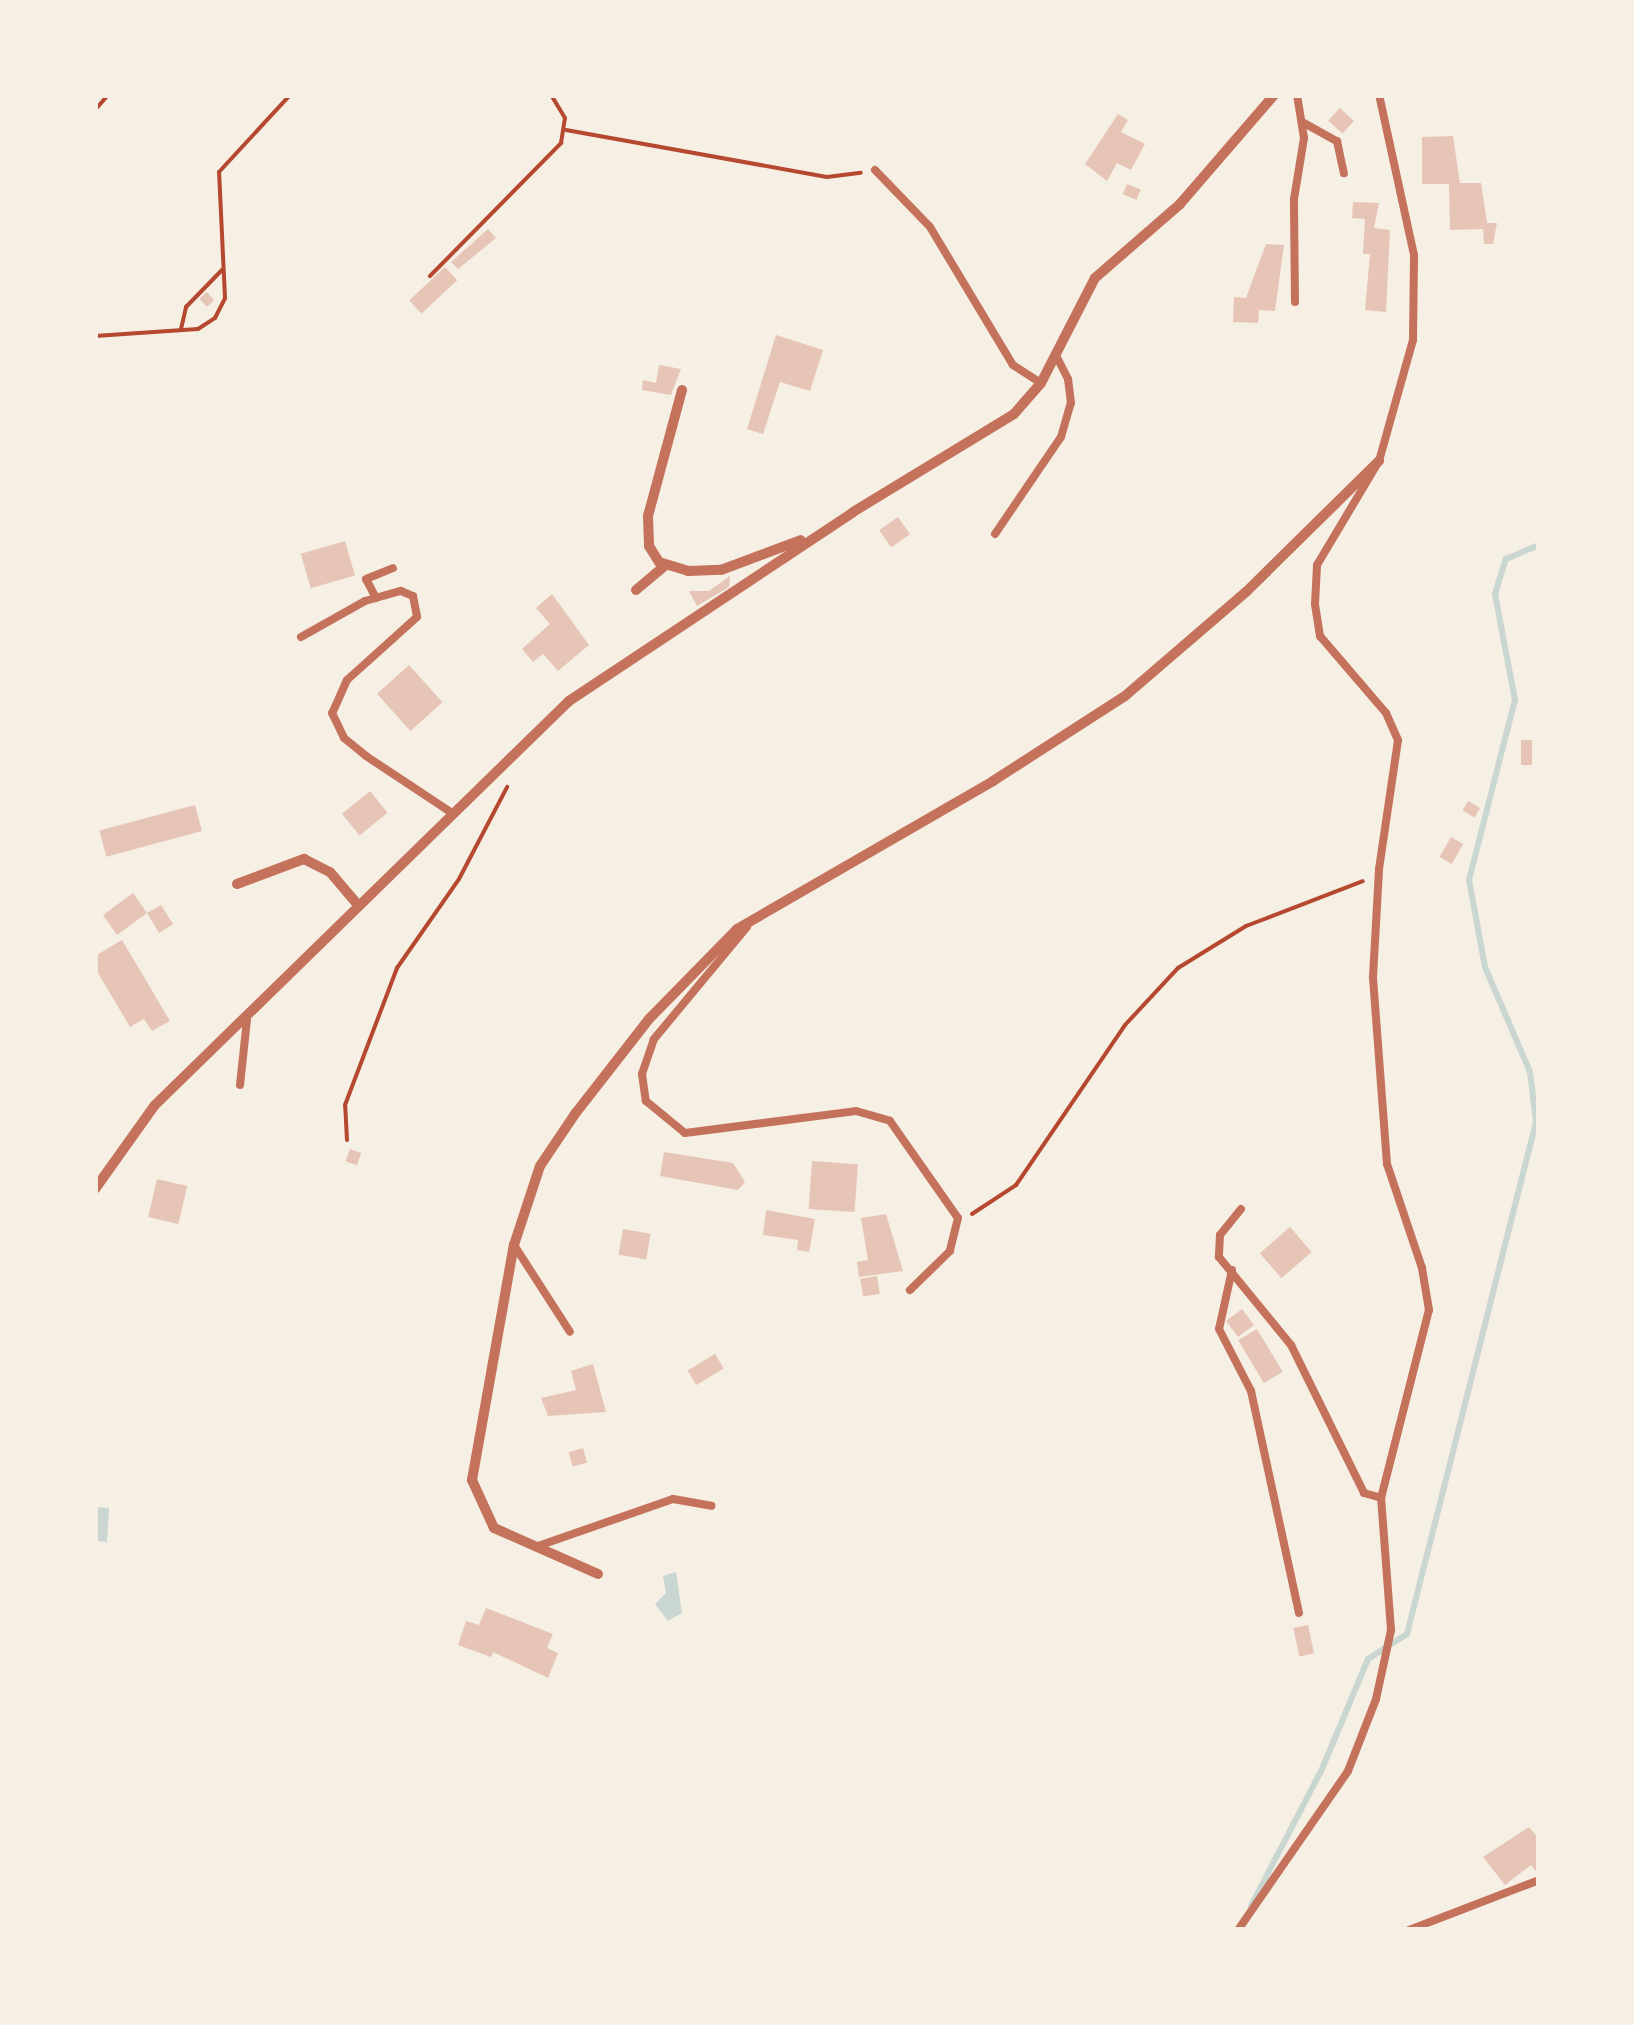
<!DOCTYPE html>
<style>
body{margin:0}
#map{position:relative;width:1634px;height:2025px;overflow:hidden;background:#f6efe4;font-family:Roboto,sans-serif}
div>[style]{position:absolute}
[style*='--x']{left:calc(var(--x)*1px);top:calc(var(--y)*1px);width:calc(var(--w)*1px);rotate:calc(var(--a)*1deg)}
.water>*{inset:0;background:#c9d6d2}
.stream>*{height:6px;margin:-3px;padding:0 3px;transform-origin:3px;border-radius:3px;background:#c9d6d2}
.building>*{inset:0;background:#e6c5b7;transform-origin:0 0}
.path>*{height:4px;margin:-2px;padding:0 2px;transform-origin:2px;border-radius:2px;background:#b5482f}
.service>*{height:8px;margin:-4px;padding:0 4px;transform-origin:4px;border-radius:4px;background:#c5725c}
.minor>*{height:10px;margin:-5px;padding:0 5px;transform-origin:5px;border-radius:5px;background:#c5725c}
span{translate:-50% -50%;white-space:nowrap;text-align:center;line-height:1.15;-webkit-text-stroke:10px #f6efe4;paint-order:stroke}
.frame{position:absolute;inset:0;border:98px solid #f6efe4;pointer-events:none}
</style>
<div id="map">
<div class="water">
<div style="clip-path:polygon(95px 1507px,109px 1508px,107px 1542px,95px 1541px)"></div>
<div style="clip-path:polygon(676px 1572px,682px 1613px,668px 1621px,655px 1604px,666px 1593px,663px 1576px)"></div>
</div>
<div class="stream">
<div style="--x:1251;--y:1906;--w:154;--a:-62.6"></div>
<div style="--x:1322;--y:1769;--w:119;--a:-67.3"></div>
<div style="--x:1368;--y:1659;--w:46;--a:-32.7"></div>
<div style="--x:1407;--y:1634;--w:528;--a:-75.86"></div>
<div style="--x:1536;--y:1122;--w:50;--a:-96.8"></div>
<div style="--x:1530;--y:1072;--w:114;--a:-113.2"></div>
<div style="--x:1485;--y:967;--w:88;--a:-100.4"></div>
<div style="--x:1469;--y:880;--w:186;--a:-75.7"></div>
<div style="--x:1515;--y:700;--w:108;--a:-100.7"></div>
<div style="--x:1495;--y:594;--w:37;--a:-73"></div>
<div style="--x:1506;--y:559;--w:36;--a:-23"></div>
</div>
<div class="building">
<div style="left:1340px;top:108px;width:19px;height:17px;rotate:43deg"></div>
<div style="clip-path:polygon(1118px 114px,1128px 120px,1121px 132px,1145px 144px,1131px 170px,1117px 163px,1107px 181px,1085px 164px)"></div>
<div style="clip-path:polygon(1453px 136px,1460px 183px,1481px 183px,1487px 223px,1497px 223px,1493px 244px,1484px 244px,1483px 229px,1450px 230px,1449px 184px,1422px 184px,1422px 137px)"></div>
<div style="left:1127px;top:184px;width:15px;height:11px;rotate:23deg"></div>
<div style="clip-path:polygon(1353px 202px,1379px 203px,1374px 228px,1390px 230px,1386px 312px,1365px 310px,1370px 254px,1363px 254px,1365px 219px,1352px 218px)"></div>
<div style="clip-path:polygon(488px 229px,496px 238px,458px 269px,451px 262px)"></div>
<div style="clip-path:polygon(1266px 244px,1284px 245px,1275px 311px,1259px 310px,1258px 323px,1233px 322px,1234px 297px,1246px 298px)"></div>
<div style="left:445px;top:267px;width:18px;height:49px;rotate:47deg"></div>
<div style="left:207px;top:292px;width:11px;height:10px;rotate:49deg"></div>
<div style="clip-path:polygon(776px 335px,823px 350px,810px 391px,780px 382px,763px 434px,747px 429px)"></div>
<div style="clip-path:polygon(659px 365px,681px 369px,671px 395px,642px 390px,643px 380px,656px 383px)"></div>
<div style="left:898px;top:517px;width:21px;height:23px;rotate:55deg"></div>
<div style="left:345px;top:541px;width:36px;height:46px;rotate:74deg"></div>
<div style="clip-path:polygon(730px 576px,729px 587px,697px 606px,689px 591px,709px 591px)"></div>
<div style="clip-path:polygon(552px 594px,589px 645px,558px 671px,543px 654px,533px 662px,522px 649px,550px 624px,536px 608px)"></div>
<div style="left:409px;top:665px;width:50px;height:43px;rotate:48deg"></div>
<div style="left:1521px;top:740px;width:11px;height:25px"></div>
<div style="left:370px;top:791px;width:28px;height:36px;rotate:51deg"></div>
<div style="left:1468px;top:801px;width:14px;height:11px;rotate:30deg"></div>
<div style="left:195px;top:805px;width:27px;height:99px;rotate:75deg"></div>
<div style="left:1451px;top:837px;width:14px;height:23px;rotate:30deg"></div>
<div style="clip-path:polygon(133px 893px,147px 913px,161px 905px,173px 924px,159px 933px,147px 913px,117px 935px,103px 915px)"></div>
<div style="clip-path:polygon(122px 940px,170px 1021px,152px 1031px,144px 1019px,130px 1027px,95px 968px,95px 956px)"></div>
<div style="left:350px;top:1149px;width:12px;height:13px;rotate:20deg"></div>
<div style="clip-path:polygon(664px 1152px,733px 1163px,745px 1182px,738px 1190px,660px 1176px)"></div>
<div style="left:812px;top:1161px;width:46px;height:48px;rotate:4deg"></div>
<div style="left:157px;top:1179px;width:31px;height:39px;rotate:13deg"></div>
<div style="clip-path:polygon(766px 1210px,815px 1219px,809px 1252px,797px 1250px,798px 1240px,763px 1235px)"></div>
<div style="clip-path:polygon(886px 1214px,903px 1271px,859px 1277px,857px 1262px,868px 1260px,861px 1218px)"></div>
<div style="left:1290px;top:1227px;width:33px;height:40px;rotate:49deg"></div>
<div style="left:623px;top:1229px;width:28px;height:26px;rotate:10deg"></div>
<div style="left:877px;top:1276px;width:18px;height:17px;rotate:81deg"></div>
<div style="left:1242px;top:1309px;width:20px;height:20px;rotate:53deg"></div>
<div style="left:1257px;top:1329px;width:50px;height:22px;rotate:59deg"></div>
<div style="left:715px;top:1354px;width:17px;height:32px;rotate:59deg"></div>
<div style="clip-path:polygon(593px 1364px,606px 1412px,548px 1416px,541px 1398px,576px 1390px,571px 1371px)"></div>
<div style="left:583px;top:1448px;width:15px;height:15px;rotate:74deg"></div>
<div style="clip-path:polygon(486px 1608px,553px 1634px,547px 1648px,558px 1653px,548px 1678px,493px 1652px,491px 1657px,458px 1645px,466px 1621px,479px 1625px)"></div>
<div style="left:1308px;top:1625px;width:29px;height:15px;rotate:78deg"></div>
<div style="clip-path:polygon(1529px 1827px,1539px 1839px,1539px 1875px,1531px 1865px,1505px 1885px,1483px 1857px)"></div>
</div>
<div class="path">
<div style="--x:95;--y:110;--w:20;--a:-49"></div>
<div style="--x:566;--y:130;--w:265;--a:10.2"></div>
<div style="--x:827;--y:177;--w:34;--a:-7"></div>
<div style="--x:430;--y:276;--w:187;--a:-45.4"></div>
<div style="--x:561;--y:143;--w:25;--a:-81"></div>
<div style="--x:565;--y:118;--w:27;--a:-121"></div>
<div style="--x:181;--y:329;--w:23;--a:-77"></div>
<div style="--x:186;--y:307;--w:53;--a:-45.8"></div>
<div style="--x:95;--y:336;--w:103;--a:-3.9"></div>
<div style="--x:198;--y:329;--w:20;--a:-33"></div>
<div style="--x:215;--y:318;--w:22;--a:-63"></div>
<div style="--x:225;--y:298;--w:126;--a:-92.7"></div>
<div style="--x:219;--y:172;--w:105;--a:-47.3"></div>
<div style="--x:347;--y:1140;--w:35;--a:-93"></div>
<div style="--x:345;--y:1105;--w:147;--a:-69.2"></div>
<div style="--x:397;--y:968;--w:108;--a:-55.1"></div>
<div style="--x:459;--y:879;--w:104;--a:-62.4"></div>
<div style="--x:972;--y:1214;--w:53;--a:-33.4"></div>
<div style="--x:1016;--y:1185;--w:194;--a:-55.7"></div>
<div style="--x:1125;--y:1025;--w:78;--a:-47.1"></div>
<div style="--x:1178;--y:968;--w:80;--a:-31.7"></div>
<div style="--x:1246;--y:926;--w:125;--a:-21"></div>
</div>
<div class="service">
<div style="--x:1304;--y:123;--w:38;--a:29"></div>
<div style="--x:1337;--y:141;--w:33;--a:78"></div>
<div style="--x:875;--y:170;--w:79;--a:46"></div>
<div style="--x:930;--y:227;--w:161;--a:59"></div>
<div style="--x:1013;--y:365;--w:33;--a:33"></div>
<div style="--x:1295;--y:302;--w:103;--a:-90.6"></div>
<div style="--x:1294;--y:199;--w:62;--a:-80.7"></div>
<div style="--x:1304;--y:138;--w:44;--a:-99.2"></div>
<div style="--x:995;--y:534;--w:117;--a:-55.8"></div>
<div style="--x:1061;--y:437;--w:35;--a:-74"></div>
<div style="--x:1071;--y:403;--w:24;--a:-97"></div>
<div style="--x:1068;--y:379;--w:28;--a:-117"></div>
<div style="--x:376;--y:598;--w:21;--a:-118"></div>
<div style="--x:366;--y:579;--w:29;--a:-22"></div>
<div style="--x:301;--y:637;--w:73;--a:-29.4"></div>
<div style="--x:365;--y:601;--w:37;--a:-16"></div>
<div style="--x:401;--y:591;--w:13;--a:23"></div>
<div style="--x:413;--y:596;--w:21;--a:79"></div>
<div style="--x:417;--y:617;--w:94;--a:138"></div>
<div style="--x:347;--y:680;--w:36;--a:114"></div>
<div style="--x:332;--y:713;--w:28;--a:64"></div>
<div style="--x:344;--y:738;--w:28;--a:39"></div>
<div style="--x:366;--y:756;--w:103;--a:33.5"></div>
<div style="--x:747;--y:927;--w:146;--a:129.7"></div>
<div style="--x:654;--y:1039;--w:37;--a:109"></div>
<div style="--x:642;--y:1074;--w:27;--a:82"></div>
<div style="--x:646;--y:1101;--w:50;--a:39.4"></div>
<div style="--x:685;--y:1133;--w:172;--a:-7.3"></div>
<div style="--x:856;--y:1111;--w:35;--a:16"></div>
<div style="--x:890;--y:1121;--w:118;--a:55"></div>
<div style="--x:958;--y:1218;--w:34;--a:104"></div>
<div style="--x:950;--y:1251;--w:56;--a:135.7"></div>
<div style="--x:240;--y:1085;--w:66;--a:-83.9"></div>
<div style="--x:1241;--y:1209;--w:33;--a:129"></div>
<div style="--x:1220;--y:1235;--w:22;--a:93"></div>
<div style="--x:1219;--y:1257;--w:114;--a:50.7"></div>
<div style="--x:1291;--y:1345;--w:165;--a:63.7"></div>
<div style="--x:1364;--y:1493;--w:18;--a:16"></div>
<div style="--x:514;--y:1245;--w:103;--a:57.2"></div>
<div style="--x:1232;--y:1270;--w:60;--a:102.4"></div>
<div style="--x:1219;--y:1329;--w:70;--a:62.7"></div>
<div style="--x:1251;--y:1391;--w:227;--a:77.8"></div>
<div style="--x:538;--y:1546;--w:143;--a:-19.2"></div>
<div style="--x:673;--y:1499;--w:39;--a:10"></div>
<div style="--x:1238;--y:1930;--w:193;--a:-55.3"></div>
<div style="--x:1348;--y:1771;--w:77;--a:-68.7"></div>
<div style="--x:1376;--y:1699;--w:71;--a:-77.7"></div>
<div style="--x:1391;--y:1630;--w:132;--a:-94.3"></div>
<div style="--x:1381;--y:1498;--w:194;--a:-75.7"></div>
<div style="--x:1429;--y:1310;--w:43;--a:-99.5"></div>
<div style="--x:1422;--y:1268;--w:110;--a:-108.6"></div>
<div style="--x:1387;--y:1164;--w:188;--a:-94.3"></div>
<div style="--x:1373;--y:977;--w:108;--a:-86.8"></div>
<div style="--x:1379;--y:869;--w:130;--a:-81.6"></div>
<div style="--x:1398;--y:740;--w:30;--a:-114"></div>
<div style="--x:1386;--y:713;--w:101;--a:-130.6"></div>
<div style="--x:1320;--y:636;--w:32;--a:-99"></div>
<div style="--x:1315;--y:604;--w:39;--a:-87"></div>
<div style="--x:1317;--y:565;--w:121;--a:-59.2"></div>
<div style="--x:1379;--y:461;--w:126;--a:-74.3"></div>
<div style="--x:1413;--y:340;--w:85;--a:-89.3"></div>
<div style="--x:1414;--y:255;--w:164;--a:-102.3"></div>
<div style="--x:1409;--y:1930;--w:139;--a:-21"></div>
</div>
<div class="minor">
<div style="--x:682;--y:390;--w:131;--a:105.1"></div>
<div style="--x:648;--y:516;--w:30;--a:88"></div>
<div style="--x:649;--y:546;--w:19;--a:58"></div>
<div style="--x:659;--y:562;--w:30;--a:17"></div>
<div style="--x:688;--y:571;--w:33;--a:-2"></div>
<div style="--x:721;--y:570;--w:85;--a:-20.6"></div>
<div style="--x:636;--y:590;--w:39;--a:-40"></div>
<div style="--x:237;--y:884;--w:72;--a:-20.5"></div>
<div style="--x:304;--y:859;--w:29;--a:27"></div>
<div style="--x:330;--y:872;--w:42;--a:49.8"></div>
<div style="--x:95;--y:1189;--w:103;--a:-54.5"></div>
<div style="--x:155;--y:1105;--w:578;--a:-44.3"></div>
<div style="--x:569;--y:701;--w:341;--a:-33.6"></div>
<div style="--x:853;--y:512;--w:188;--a:-31.3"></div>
<div style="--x:1014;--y:414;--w:41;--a:-48.9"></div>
<div style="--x:1041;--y:383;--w:118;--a:-62.8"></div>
<div style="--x:1095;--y:278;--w:113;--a:-41"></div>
<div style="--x:1180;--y:204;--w:144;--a:-49.2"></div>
<div style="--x:598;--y:1574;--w:114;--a:-156.1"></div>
<div style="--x:494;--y:1528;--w:53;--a:-114.6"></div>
<div style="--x:472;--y:1480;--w:239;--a:-79.9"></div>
<div style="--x:514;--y:1245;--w:83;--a:-71.8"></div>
<div style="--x:540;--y:1166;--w:63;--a:-56.1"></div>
<div style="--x:575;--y:1114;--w:120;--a:-52.1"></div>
<div style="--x:649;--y:1019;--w:126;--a:-45.6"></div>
<div style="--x:737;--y:929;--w:296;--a:-30"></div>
<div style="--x:993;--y:781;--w:157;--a:-32.8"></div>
<div style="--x:1125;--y:696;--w:160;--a:-40.7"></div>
<div style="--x:1246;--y:592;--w:187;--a:-44.6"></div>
</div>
<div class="frame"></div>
</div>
